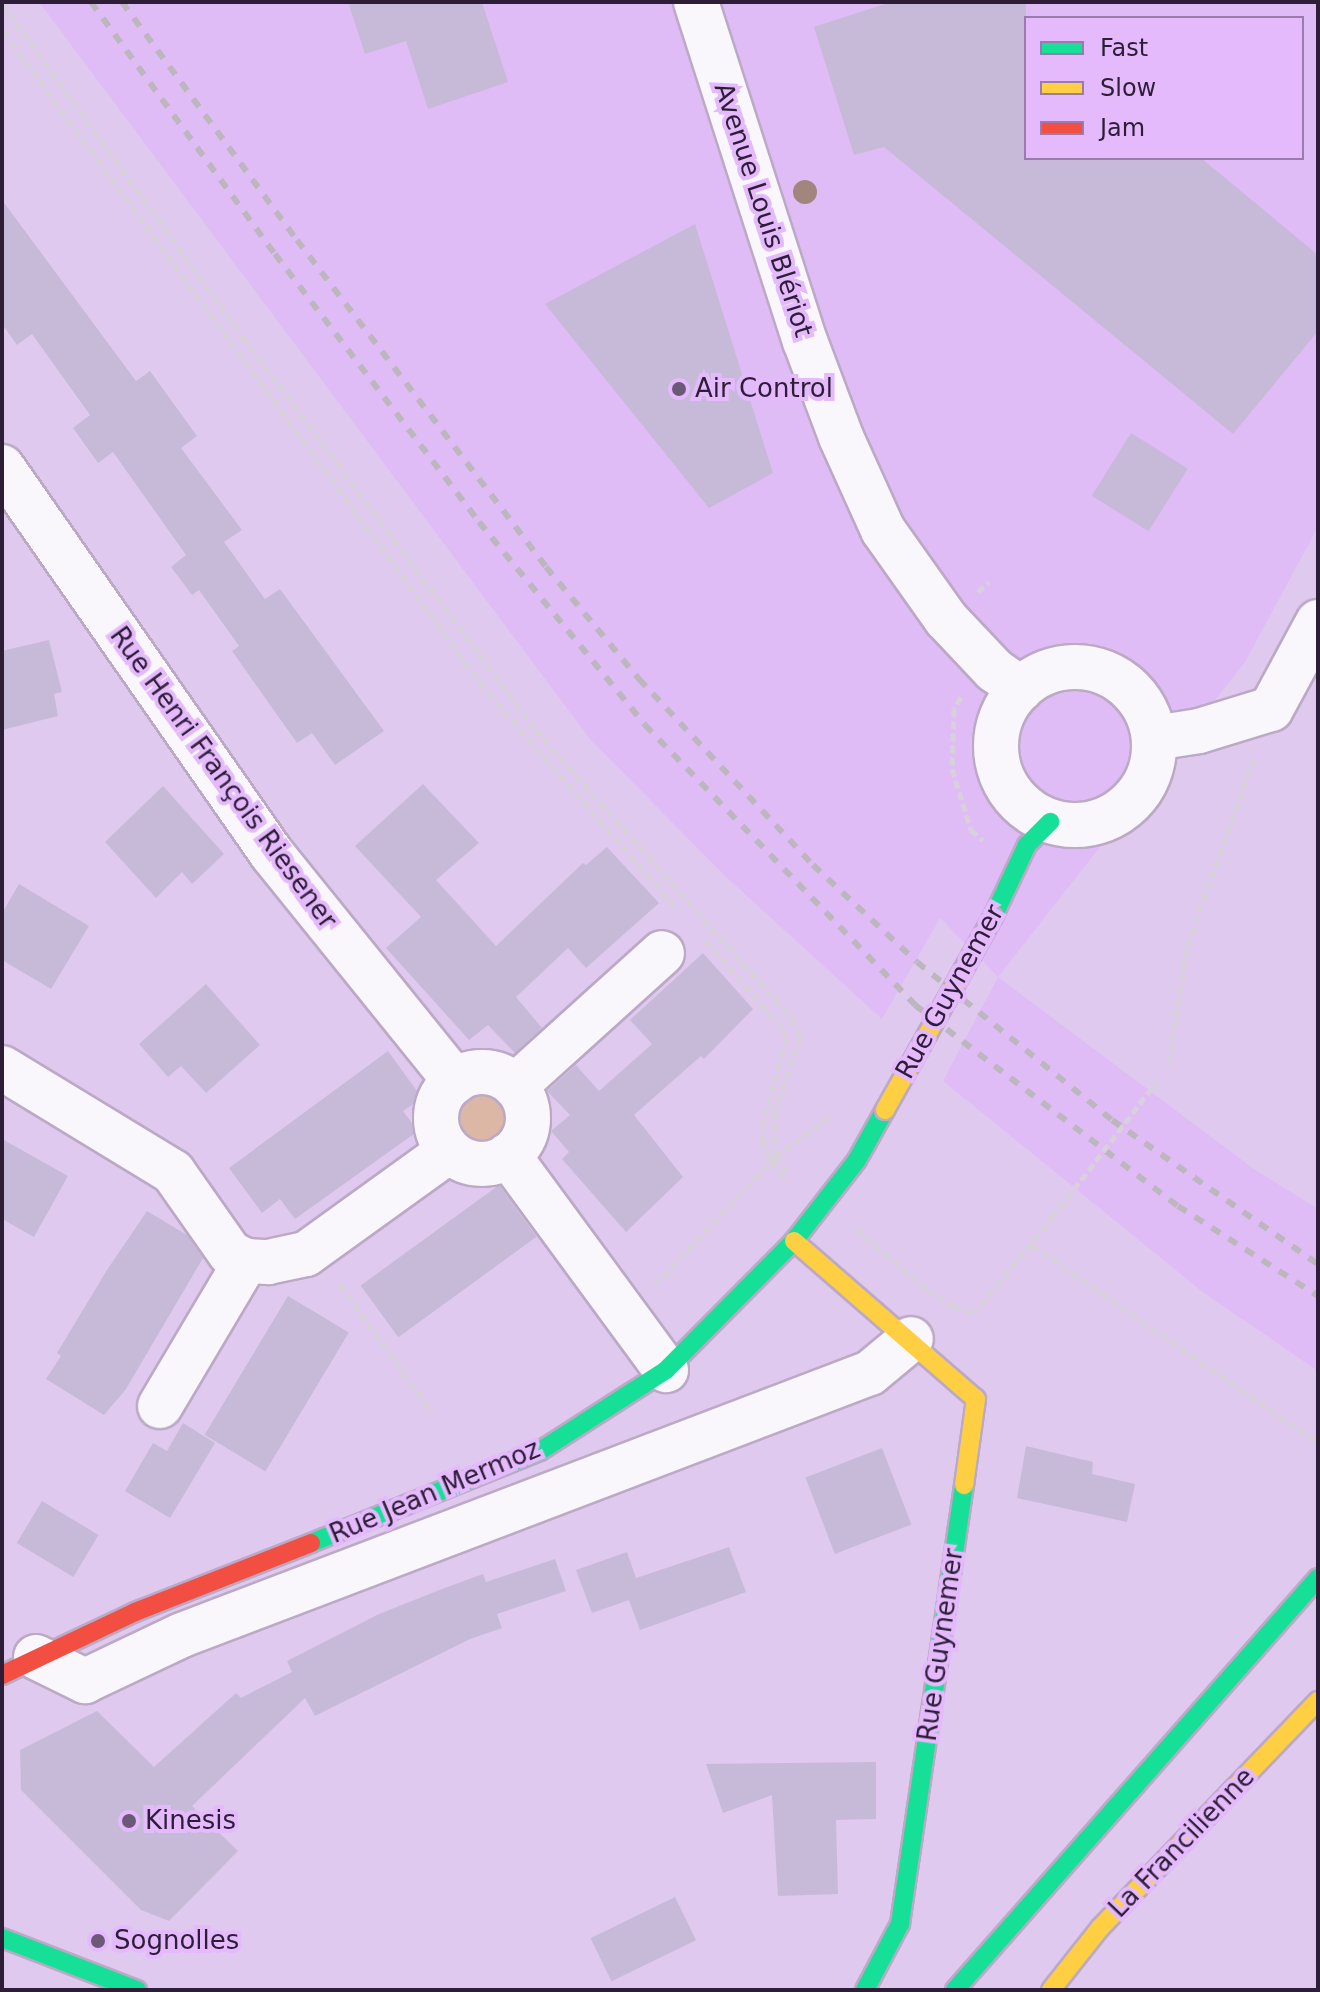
<!DOCTYPE html>
<meta charset="utf-8">
<style>
body{margin:0}
#map{position:relative;width:1320px;height:1992px;overflow:hidden;background:#e0c9ee;font-family:"DejaVu Sans",sans-serif}
div>[style]{position:absolute}
[style*='--x']{left:calc(var(--x)*1px);top:calc(var(--y)*1px);width:calc(var(--w)*1px);rotate:calc(var(--a)*1deg)}
.built>*{inset:0;background:#dfbcf5}
.green>*{inset:0;background:#dcb7a5}
.round{border-radius:50%}
.building>*{inset:0;background:#c7bad8;transform-origin:0 0}
.path>*{height:5px;margin-top:-2.5px;transform-origin:0;background:repeating-linear-gradient(90deg,#d8d1dc 0 8px,transparent 0 12px)}
.roads{filter:drop-shadow(2px 0 #bba9c6) drop-shadow(-2px 0 #bba9c6) drop-shadow(0 2px #bba9c6) drop-shadow(0 -2px #bba9c6)}
.street>*{height:44px;margin:-22px;padding:0 22px;transform-origin:22px;border-radius:22px;background:#faf7fc}
.street>.ring{margin:-22px;padding:0;box-sizing:content-box;background:none;border:44px solid #faf7fc;border-radius:50%}
.fast>*{height:18px;margin:-9px;padding:0 9px;transform-origin:9px;border-radius:9px;background:#16e098}
.slow>*{height:18px;margin:-9px;padding:0 9px;transform-origin:9px;border-radius:9px;background:#ffcf43}
.jam>*{height:18px;margin:-9px;padding:0 9px;transform-origin:9px;border-radius:9px;background:#f24e42}
.rail>*{height:6px;margin-top:-3px;transform-origin:0;background:repeating-linear-gradient(90deg,#bcb6bf 0 10px,transparent 0 20px)}
.path-bridge>*{height:5px;margin-top:-2.5px;transform-origin:0;background:repeating-linear-gradient(90deg,#d8d1dc 0 8px,transparent 0 12px)}
.bridges{filter:drop-shadow(2px 0 #bba9c6) drop-shadow(-2px 0 #bba9c6) drop-shadow(0 2px #bba9c6) drop-shadow(0 -2px #bba9c6)}
.slow-bridge>*{height:18px;margin:-9px;padding:0 9px;transform-origin:9px;border-radius:9px;background:#ffcf43}
.trees>*{width:24px;height:24px;margin:-12px;border-radius:50%;background:#a2857c}
.dots>*{width:22px;height:22px;translate:-50% -50%;box-sizing:border-box;border:4px solid #e4bafd;border-radius:50%}
span{translate:-50% -50%;white-space:nowrap;text-align:center;line-height:1.15;-webkit-text-stroke:8px #e4bafd;paint-order:stroke}
.street-label{font-size:26px;color:#2e1d37}
.poi-label{font-size:26px;color:#2e1d37}
.left{translate:0 -50%;text-align:left}
.frame{position:absolute;inset:0;border:4px solid #2e1d37;pointer-events:none}
.legend{position:absolute;left:1024px;top:16px;width:280px;height:144px;box-sizing:border-box;background:#e4bafd;border:2px solid #9b7bae;margin:0;padding:10px 14px;list-style:none;font-size:24px;color:#2e1d37}
.legend li{display:flex;align-items:center;gap:16px;height:40px}
.legend b{width:40px;border:2px solid #9b7bae}
</style>
<div id="map">
<div class="built">
<div style="clip-path:polygon(evenodd,39px 2px,1318px 2px,1318px 527px,1245px 662px,998px 977px,1254px 1169px,1318px 1209px,1318px 1371px,1204px 1293px,943px 1081px,998px 977px,940px 918px,882px 1019px,725px 876px,590px 739px,39px 2px,1026px 18px,1302px 18px,1302px 158px,1026px 158px,1026px 18px)"></div>
</div>
<div class="green">
<div class="round" style="left:455px;top:1092px;width:52px;height:52px"></div>
</div>
<div class="building">
<div style="clip-path:polygon(348px 2px,482px 2px,508px 82px,428px 109px,406px 41px,365px 54px)"></div>
<div style="clip-path:polygon(891px 2px,1026px 2px,1026px 158px,1201px 158px,1318px 255px,1318px 331px,1233px 434px,884px 147px,854px 155px,814px 27px)"></div>
<div style="clip-path:polygon(2px 200px,136px 381px,150px 371px,197px 436px,181px 448px,242px 530px,224px 542px,265px 599px,280px 589px,384px 731px,335px 765px,312px 733px,297px 743px,232px 651px,239px 646px,199px 590px,192px 595px,171px 567px,186px 555px,113px 452px,98px 463px,73px 428px,90px 415px,32px 334px,17px 345px,2px 324px)"></div>
<div style="clip-path:polygon(695px 224px,773px 473px,709px 508px,545px 304px)"></div>
<div style="left:1131px;top:433px;width:67px;height:74px;rotate:32deg"></div>
<div style="clip-path:polygon(49px 640px,62px 692px,54px 694px,58px 716px,2px 730px,2px 651px)"></div>
<div style="clip-path:polygon(423px 784px,479px 843px,436px 880px,496px 946px,583px 863px,586px 865px,607px 847px,659px 903px,586px 968px,568px 948px,516px 997px,542px 1028px,515px 1053px,488px 1025px,469px 1040px,386px 948px,421px 917px,355px 846px)"></div>
<div style="clip-path:polygon(163px 786px,224px 854px,192px 884px,182px 872px,156px 898px,105px 842px)"></div>
<div style="clip-path:polygon(19px 884px,89px 926px,51px 989px,2px 960px,2px 913px)"></div>
<div style="clip-path:polygon(703px 953px,753px 1009px,704px 1059px,701px 1056px,634px 1115px,683px 1177px,626px 1232px,562px 1159px,569px 1152px,551px 1131px,570px 1115px,547px 1091px,576px 1065px,599px 1091px,652px 1044px,630px 1020px)"></div>
<div style="clip-path:polygon(206px 984px,260px 1045px,206px 1093px,181px 1066px,168px 1077px,139px 1044px)"></div>
<div style="clip-path:polygon(388px 1051px,422px 1098px,403px 1111px,418px 1131px,295px 1219px,280px 1199px,262px 1213px,229px 1168px)"></div>
<div style="clip-path:polygon(2px 1139px,68px 1176px,34px 1237px,2px 1219px)"></div>
<div style="left:499px;top:1185px;width:64px;height:171px;rotate:54deg"></div>
<div style="clip-path:polygon(147px 1211px,187px 1235px,203px 1258px,126px 1389px,104px 1415px,46px 1379px,61px 1356px,57px 1353px,107px 1270px)"></div>
<div style="left:288px;top:1296px;width:71px;height:162px;rotate:31deg"></div>
<div style="clip-path:polygon(183px 1423px,215px 1443px,170px 1518px,125px 1491px,153px 1443px,167px 1451px)"></div>
<div style="clip-path:polygon(1026px 1446px,1093px 1462px,1092px 1474px,1135px 1484px,1127px 1522px,1017px 1498px)"></div>
<div style="left:882px;top:1448px;width:82px;height:82px;rotate:69deg"></div>
<div style="left:42px;top:1501px;width:66px;height:49px;rotate:31deg"></div>
<div style="clip-path:polygon(729px 1547px,746px 1592px,640px 1630px,629px 1600px,592px 1613px,576px 1570px,627px 1552px,636px 1578px)"></div>
<div style="clip-path:polygon(555px 1559px,566px 1591px,497px 1614px,502px 1628px,470px 1639px,315px 1716px,305px 1698px,192px 1806px,238px 1851px,169px 1921px,141px 1910px,21px 1790px,20px 1750px,97px 1711px,154px 1767px,236px 1693px,241px 1698px,292px 1672px,287px 1661px,379px 1614px,442px 1589px,483px 1574px,486px 1582px)"></div>
<div style="clip-path:polygon(876px 1762px,876px 1819px,836px 1820px,838px 1894px,778px 1896px,772px 1795px,723px 1813px,706px 1764px)"></div>
<div style="left:675px;top:1897px;width:48px;height:94px;rotate:64deg"></div>
</div>
<div class="path">
<div style="--x:2;--y:3;--w:412;--a:54.2"></div>
<div style="--x:243;--y:337;--w:490;--a:53.3"></div>
<div style="--x:536;--y:730;--w:385;--a:48.4"></div>
<div style="--x:792;--y:1018;--w:21;--a:67"></div>
<div style="--x:800;--y:1037;--w:79;--a:108.4"></div>
<div style="--x:775;--y:1112;--w:45;--a:90"></div>
<div style="--x:775;--y:1157;--w:23;--a:49"></div>
<div style="--x:4;--y:32;--w:819;--a:53.79"></div>
<div style="--x:488;--y:693;--w:290;--a:48.8"></div>
<div style="--x:978;--y:592;--w:15;--a:-42"></div>
<div style="--x:961;--y:697;--w:14;--a:120"></div>
<div style="--x:954;--y:709;--w:60;--a:91.9"></div>
<div style="--x:952;--y:769;--w:64;--a:72.7"></div>
<div style="--x:971;--y:830;--w:16;--a:40"></div>
<div style="--x:705;--y:940;--w:118;--a:48.8"></div>
<div style="--x:783;--y:1029;--w:11;--a:68"></div>
<div style="--x:787;--y:1039;--w:86;--a:106.1"></div>
<div style="--x:763;--y:1122;--w:19;--a:90"></div>
<div style="--x:763;--y:1141;--w:22;--a:69"></div>
<div style="--x:771;--y:1162;--w:24;--a:52"></div>
<div style="--x:1169;--y:1064;--w:119;--a:-81.3"></div>
<div style="--x:1187;--y:946;--w:199;--a:-70.3"></div>
<div style="--x:856;--y:1229;--w:94;--a:40.3"></div>
<div style="--x:928;--y:1290;--w:29;--a:34"></div>
<div style="--x:952;--y:1306;--w:22;--a:21"></div>
<div style="--x:973;--y:1314;--w:124;--a:-50.5"></div>
<div style="--x:1032;--y:1245;--w:348;--a:34.7"></div>
<div style="--x:340;--y:1284;--w:158;--a:54.5"></div>
<div style="--x:655;--y:1285;--w:175;--a:-46.8"></div>
<div style="--x:775;--y:1157;--w:67;--a:-35.8"></div>
</div>
<div class="roads">
<div class="street">
<div style="--x:696;--y:2;--w:356;--a:72.2"></div>
<div style="--x:805;--y:341;--w:103;--a:69.4"></div>
<div style="--x:841;--y:437;--w:102;--a:65.7"></div>
<div style="--x:883;--y:530;--w:109;--a:54.7"></div>
<div style="--x:946;--y:619;--w:70;--a:46.7"></div>
<div style="--x:994;--y:670;--w:33;--a:35"></div>
<div style="--x:2;--y:467;--w:472;--a:55.1"></div>
<div style="--x:272;--y:854;--w:292;--a:51.1"></div>
<div class="ring" style="left:996px;top:667px;width:114px;height:114px"></div>
<div style="--x:1154;--y:738;--w:46;--a:-8.8"></div>
<div style="--x:1199;--y:731;--w:75;--a:-17"></div>
<div style="--x:1271;--y:709;--w:99;--a:-61.6"></div>
<div style="--x:2;--y:1068;--w:200;--a:31.3"></div>
<div style="--x:173;--y:1172;--w:99;--a:54.9"></div>
<div style="--x:230;--y:1253;--w:18;--a:27"></div>
<div style="--x:246;--y:1261;--w:22;--a:3"></div>
<div style="--x:268;--y:1262;--w:39;--a:-12"></div>
<div style="--x:306;--y:1254;--w:176;--a:-35.8"></div>
<div class="ring" style="left:436px;top:1072px;width:48px;height:48px"></div>
<div style="--x:515;--y:1086;--w:198;--a:-42.1"></div>
<div style="--x:508;--y:1155;--w:267;--a:53.7"></div>
<div style="--x:160;--y:1406;--w:169;--a:-59.3"></div>
<div style="--x:36;--y:1657;--w:55;--a:26.1"></div>
<div style="--x:85;--y:1681;--w:107;--a:-25.4"></div>
<div style="--x:182;--y:1635;--w:736;--a:-20.85"></div>
<div style="--x:870;--y:1373;--w:53;--a:-39.7"></div>
</div>
<div class="fast">
<div style="--x:993;--y:917;--w:80;--a:-64.7"></div>
<div style="--x:1027;--y:845;--w:33;--a:-45"></div>
<div style="--x:311;--y:1543;--w:247;--a:-21.9"></div>
<div style="--x:540;--y:1451;--w:150;--a:-32.7"></div>
<div style="--x:666;--y:1370;--w:182;--a:-45.2"></div>
<div style="--x:794;--y:1241;--w:103;--a:-52.1"></div>
<div style="--x:857;--y:1160;--w:57;--a:-60.8"></div>
<div style="--x:2;--y:1938;--w:145;--a:21.1"></div>
<div style="--x:865;--y:1990;--w:75;--a:-62.1"></div>
<div style="--x:900;--y:1924;--w:444;--a:-81.7"></div>
<div style="--x:955;--y:1990;--w:549;--a:-48.62"></div>
</div>
<div class="slow">
<div style="--x:794;--y:1241;--w:241;--a:41"></div>
<div style="--x:976;--y:1399;--w:87;--a:97.9"></div>
<div style="--x:1051;--y:1990;--w:79;--a:-51.7"></div>
<div style="--x:1100;--y:1928;--w:315;--a:-46.2"></div>
</div>
<div class="jam">
<div style="--x:2;--y:1675;--w:147;--a:-25.3"></div>
<div style="--x:135;--y:1612;--w:189;--a:-21.4"></div>
</div>
</div>
<div class="rail">
<div style="--x:91;--y:2;--w:312;--a:53.9"></div>
<div style="--x:275;--y:254;--w:337;--a:52.7"></div>
<div style="--x:479;--y:522;--w:262;--a:50.7"></div>
<div style="--x:645;--y:725;--w:389;--a:46"></div>
<div style="--x:915;--y:1005;--w:331;--a:37.4"></div>
<div style="--x:1178;--y:1206;--w:166;--a:32.7"></div>
<div style="--x:122;--y:2;--w:295;--a:53.7"></div>
<div style="--x:297;--y:240;--w:411;--a:52.7"></div>
<div style="--x:546;--y:567;--w:146;--a:50.3"></div>
<div style="--x:639;--y:679;--w:255;--a:46.9"></div>
<div style="--x:813;--y:865;--w:142;--a:43"></div>
<div style="--x:917;--y:962;--w:251;--a:39"></div>
<div style="--x:1112;--y:1120;--w:251;--a:35"></div>
</div>
<div class="path-bridge">
<div style="--x:1052;--y:1218;--w:173;--a:-52.5"></div>
</div>
<div class="bridges">
<div class="slow-bridge">
<div style="--x:885;--y:1110;--w:221;--a:-60.8"></div>
</div>
</div>
<div class="trees">
<div style="left:805px;top:192px"></div>
</div>
<div class="dots">
<div style="left:679px;top:389px;background:#6c5977"></div>
<div style="left:129px;top:1821px;background:#6c5977"></div>
<div style="left:98px;top:1941px;background:#6c5977"></div>
</div>
<div class="street-label">
<span style="left:763px;top:210px;rotate:72deg">Avenue Louis Blériot</span>
<span style="left:223px;top:778px;rotate:54deg">Rue Henri François Riesener</span>
<span style="left:950px;top:992px;rotate:-61deg">Rue Guynemer</span>
<span style="left:435px;top:1492px;rotate:-23deg">Rue Jean Mermoz</span>
<span style="left:941px;top:1645px;rotate:-82deg">Rue Guynemer</span>
<span style="left:1182px;top:1843px;rotate:-46deg">La Francilienne</span>
</div>
<div class="poi-label">
<span class="left" style="left:695px;top:389px">Air Control</span>
<span class="left" style="left:145px;top:1821px">Kinesis</span>
<span class="left" style="left:114px;top:1941px">Sognolles</span>
</div>
<div class="frame"></div>
<ul class="legend">
<li><b style="height:10px;background:#16e098"></b>Fast</li>
<li><b style="height:10px;background:#ffcf43"></b>Slow</li>
<li><b style="height:10px;background:#f24e42"></b>Jam</li>
</ul>
</div>
